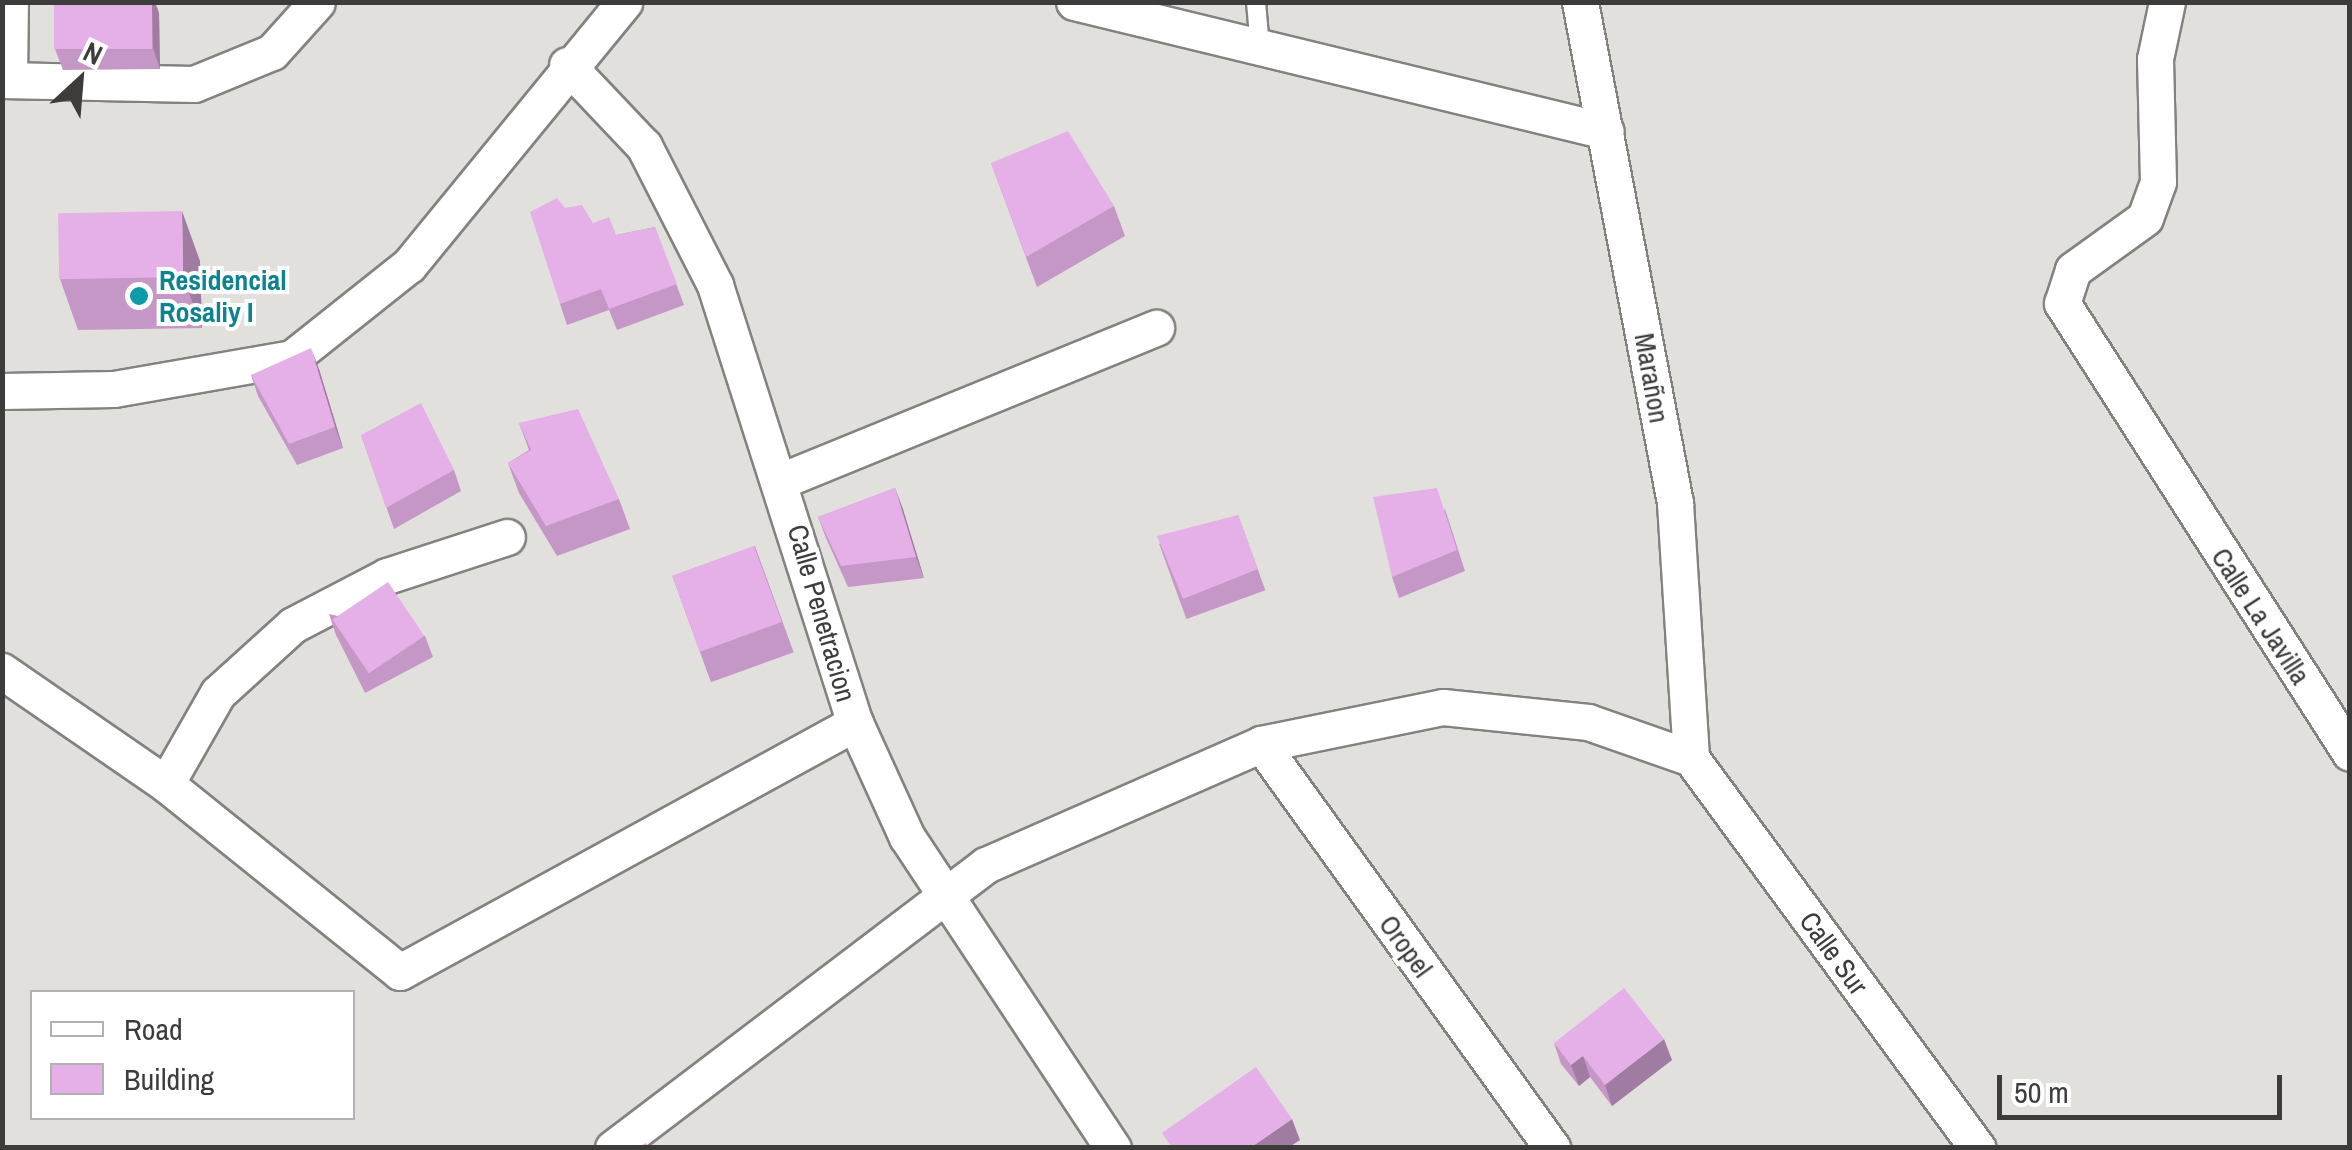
<!DOCTYPE html>
<meta charset="utf-8">
<style>
body{margin:0}
#map{position:relative;width:2352px;height:1150px;overflow:hidden;background:#e2e0dd;font-family:"Archivo Narrow",sans-serif}
div>[style]{position:absolute}
[style*='--x']{left:calc(var(--x)*1px);top:calc(var(--y)*1px);width:calc(var(--w)*1px);rotate:calc(var(--a)*1deg)}
.roads{filter:drop-shadow(2px 0 #84827f) drop-shadow(-2px 0 #84827f) drop-shadow(0 2px #84827f) drop-shadow(0 -2px #84827f)}
.service>*{height:18px;margin:-9px;padding:0 9px;transform-origin:9px;border-radius:9px;background:#fff}
.minor>*{height:35px;margin:-17.5px;padding:0 17.5px;transform-origin:17.5px;border-radius:17.5px;background:#fff}
.wall>*{inset:0;background:#c497c7;transform-origin:0 0}
.shaded-wall>*{inset:0;background:#a07ba2}
.building>*{inset:0;background:#e4b0e7;transform-origin:0 0}
.dots>*{width:28px;height:28px;translate:-50% -50%;box-sizing:border-box;border:5px solid #fff;border-radius:50%}
span{translate:-50% -50%;white-space:nowrap;text-align:center;line-height:1.15;-webkit-text-stroke:8px #fff;paint-order:stroke}
.culture-label{font-size:28px;color:#0d838f;font-weight:700}
.left{translate:0 -50%;text-align:left}
.street-label{font-size:28px;color:#3d3c3b}
.frame{position:absolute;inset:0;border:5px solid #3d3c3b;pointer-events:none}
.legend{position:absolute;left:30px;top:990px;width:325px;height:130px;box-sizing:border-box;background:#fff;border:2px solid #b1b1b1;margin:0;padding:12px 18px;list-style:none;font-size:30px;color:#3d3c3b}
.legend li{display:flex;align-items:center;gap:20px;height:50px}
.legend b{width:50px;border:2px solid #b1b1b1}
.north{position:absolute;left:30px;top:30px;width:100px;height:100px;-webkit-text-stroke:8px #fff;paint-order:stroke;rotate:26deg;font-size:28px;font-weight:700;line-height:40px;text-align:center;color:#3d3c3b}
.north::after{content:'';display:block;margin:auto;width:35px;height:45px;background:#3d3c3b;clip-path:polygon(50% 0,100% 100%,50% 72%,0 100%)}
.scale{position:absolute;left:1997px;top:1075px;width:285px;height:45px;box-sizing:border-box;border:5px solid #3d3c3b;border-top:0;padding-left:12px;font-size:30px;line-height:35px;white-space:nowrap;color:#3d3c3b;-webkit-text-stroke:8px #fff;paint-order:stroke}
</style>
<div id="map">
<div class="roads">
<div class="service">
<div style="--x:1256;--y:2;--w:46;--a:85"></div>
</div>
<div class="minor">
<div style="--x:1074;--y:2;--w:547;--a:13.63"></div>
<div style="--x:1580;--y:2;--w:510;--a:79.26"></div>
<div style="--x:1675;--y:503;--w:256;--a:86.4"></div>
<div style="--x:2167;--y:2;--w:58;--a:101.9"></div>
<div style="--x:2155;--y:59;--w:123;--a:88.6"></div>
<div style="--x:2158;--y:182;--w:38;--a:110"></div>
<div style="--x:2145;--y:218;--w:89;--a:144.2"></div>
<div style="--x:2073;--y:270;--w:35;--a:108"></div>
<div style="--x:2062;--y:303;--w:534;--a:57.38"></div>
<div style="--x:567;--y:65;--w:112;--a:46.5"></div>
<div style="--x:644;--y:146;--w:156;--a:62.9"></div>
<div style="--x:715;--y:285;--w:460;--a:72.3"></div>
<div style="--x:855;--y:723;--w:125;--a:65.5"></div>
<div style="--x:907;--y:837;--w:373;--a:56.5"></div>
<div style="--x:2;--y:80;--w:192;--a:1.2"></div>
<div style="--x:194;--y:84;--w:84;--a:-22.3"></div>
<div style="--x:272;--y:52;--w:67;--a:-48"></div>
<div style="--x:9;--y:80;--w:78;--a:-89.3"></div>
<div style="--x:2;--y:391;--w:112;--a:-1"></div>
<div style="--x:114;--y:389;--w:181;--a:-9.9"></div>
<div style="--x:292;--y:358;--w:149;--a:-38.5"></div>
<div style="--x:409;--y:265;--w:340;--a:-50.7"></div>
<div style="--x:783;--y:480;--w:403;--a:-22.2"></div>
<div style="--x:2;--y:671;--w:199;--a:34.6"></div>
<div style="--x:166;--y:784;--w:300;--a:38.8"></div>
<div style="--x:400;--y:972;--w:519;--a:-28.69"></div>
<div style="--x:1261;--y:744;--w:498;--a:54.2"></div>
<div style="--x:1691;--y:758;--w:484;--a:53.7"></div>
<div style="--x:166;--y:784;--w:105;--a:-60.3"></div>
<div style="--x:218;--y:693;--w:101;--a:-42.2"></div>
<div style="--x:293;--y:625;--w:106;--a:-27.5"></div>
<div style="--x:387;--y:576;--w:126;--a:-18"></div>
<div style="--x:613;--y:1148;--w:468;--a:-37.2"></div>
<div style="--x:986;--y:865;--w:300;--a:-23.7"></div>
<div style="--x:1261;--y:744;--w:186;--a:-11.5"></div>
<div style="--x:1443;--y:707;--w:146;--a:5.9"></div>
<div style="--x:1588;--y:722;--w:109;--a:19.3"></div>
</div>
</div>
<div class="wall">
<div style="clip-path:polygon(54px 2px,155px 2px,159px 13px,160px 69px,63px 70px,55px 49px)"></div>
<div style="clip-path:polygon(991px 163px,1114px 206px,1125px 236px,1037px 287px)"></div>
<div style="clip-path:polygon(593px 223px,616px 235px,655px 227px,684px 305px,617px 330px,609px 310px,567px 325px,560px 304px)"></div>
<div style="clip-path:polygon(200px 261px,202px 328px,78px 330px,60px 279px)"></div>
<div style="clip-path:polygon(319px 369px,343px 448px,297px 465px,258px 396px,251px 375px)"></div>
<div style="clip-path:polygon(519px 423px,619px 499px,630px 529px,557px 556px,519px 493px,508px 463px,529px 450px)"></div>
<div style="clip-path:polygon(361px 435px,454px 470px,461px 491px,394px 529px)"></div>
<div style="clip-path:polygon(895px 488px,924px 578px,848px 587px,826px 538px,818px 517px)"></div>
<div style="clip-path:polygon(1445px 509px,1465px 571px,1399px 598px,1392px 577px)"></div>
<div style="left:1238px;top:515px;width:80px;height:84px;rotate:70deg"></div>
<div style="left:755px;top:546px;width:113px;height:88px;rotate:70deg"></div>
<div style="clip-path:polygon(329px 614px,425px 636px,433px 657px,365px 693px,336px 635px)"></div>
<div style="clip-path:polygon(1554px 1043px,1672px 1060px,1612px 1106px,1590px 1077px,1579px 1086px,1561px 1064px)"></div>
</div>
<div class="shaded-wall">
<div style="clip-path:polygon(152px 2px,155px 2px,159px 13px,160px 69px,153px 48px)"></div>
<div style="clip-path:polygon(182px 211px,200px 261px,202px 328px,183px 277px)"></div>
<div style="clip-path:polygon(311px 348px,319px 369px,343px 448px,335px 427px)"></div>
<div style="clip-path:polygon(895px 488px,903px 509px,924px 578px,916px 557px)"></div>
<div style="clip-path:polygon(1664px 1039px,1672px 1060px,1612px 1106px,1605px 1085px)"></div>
<div style="clip-path:polygon(1583px 1056px,1590px 1077px,1579px 1086px,1571px 1065px)"></div>
<div style="clip-path:polygon(1292px 1119px,1300px 1140px,1288px 1148px,1250px 1148px)"></div>
</div>
<div class="building">
<div style="left:54px;top:2px;width:98px;height:47px"></div>
<div style="clip-path:polygon(1068px 131px,1114px 206px,1026px 257px,991px 163px)"></div>
<div style="clip-path:polygon(557px 198px,565px 208px,582px 205px,593px 223px,609px 217px,616px 235px,655px 227px,677px 284px,609px 309px,601px 289px,560px 304px,530px 212px)"></div>
<div style="left:182px;top:211px;width:66px;height:124px;rotate:89deg"></div>
<div style="clip-path:polygon(311px 348px,335px 427px,289px 444px,251px 375px)"></div>
<div style="clip-path:polygon(421px 403px,454px 470px,386px 508px,361px 435px)"></div>
<div style="clip-path:polygon(578px 409px,619px 499px,546px 526px,508px 463px,531px 450px,519px 423px)"></div>
<div style="clip-path:polygon(895px 488px,916px 557px,841px 566px,818px 517px)"></div>
<div style="clip-path:polygon(1437px 488px,1457px 550px,1392px 577px,1373px 497px)"></div>
<div style="clip-path:polygon(1238px 515px,1258px 569px,1183px 599px,1157px 536px)"></div>
<div style="left:754px;top:546px;width:81px;height:87px;rotate:70deg"></div>
<div style="left:388px;top:582px;width:65px;height:67px;rotate:56deg"></div>
<div style="clip-path:polygon(1624px 988px,1664px 1039px,1605px 1085px,1583px 1056px,1571px 1065px,1554px 1043px)"></div>
<div style="clip-path:polygon(1256px 1067px,1292px 1119px,1250px 1148px,1172px 1148px,1162px 1133px)"></div>
<div style="clip-path:polygon(646px 1143px,650px 1148px,636px 1148px)"></div>
</div>
<div class="dots">
<div style="left:139px;top:296px;background:#0f9aa8"></div>
</div>
<div class="culture-label">
<span class="left" style="left:159px;top:296px">Residencial<br>Rosaliy I</span>
</div>
<div class="street-label">
<span style="left:1652px;top:378px;rotate:80deg">Marañon</span>
<span style="left:822px;top:613px;rotate:74deg">Calle Penetracion</span>
<span style="left:2261px;top:616px;rotate:57deg">Calle La Javilla</span>
<span style="left:1406px;top:946px;rotate:54deg">Oropel</span>
<span style="left:1834px;top:953px;rotate:54deg">Calle Sur</span>
</div>
<div class="frame"></div>
<ul class="legend">
<li><b style="height:12px;background:#fff"></b>Road</li>
<li><b style="height:28px;background:#e4b0e7"></b>Building</li>
</ul>
<div class="north">N</div>
<div class="scale">50 m</div>
</div>
